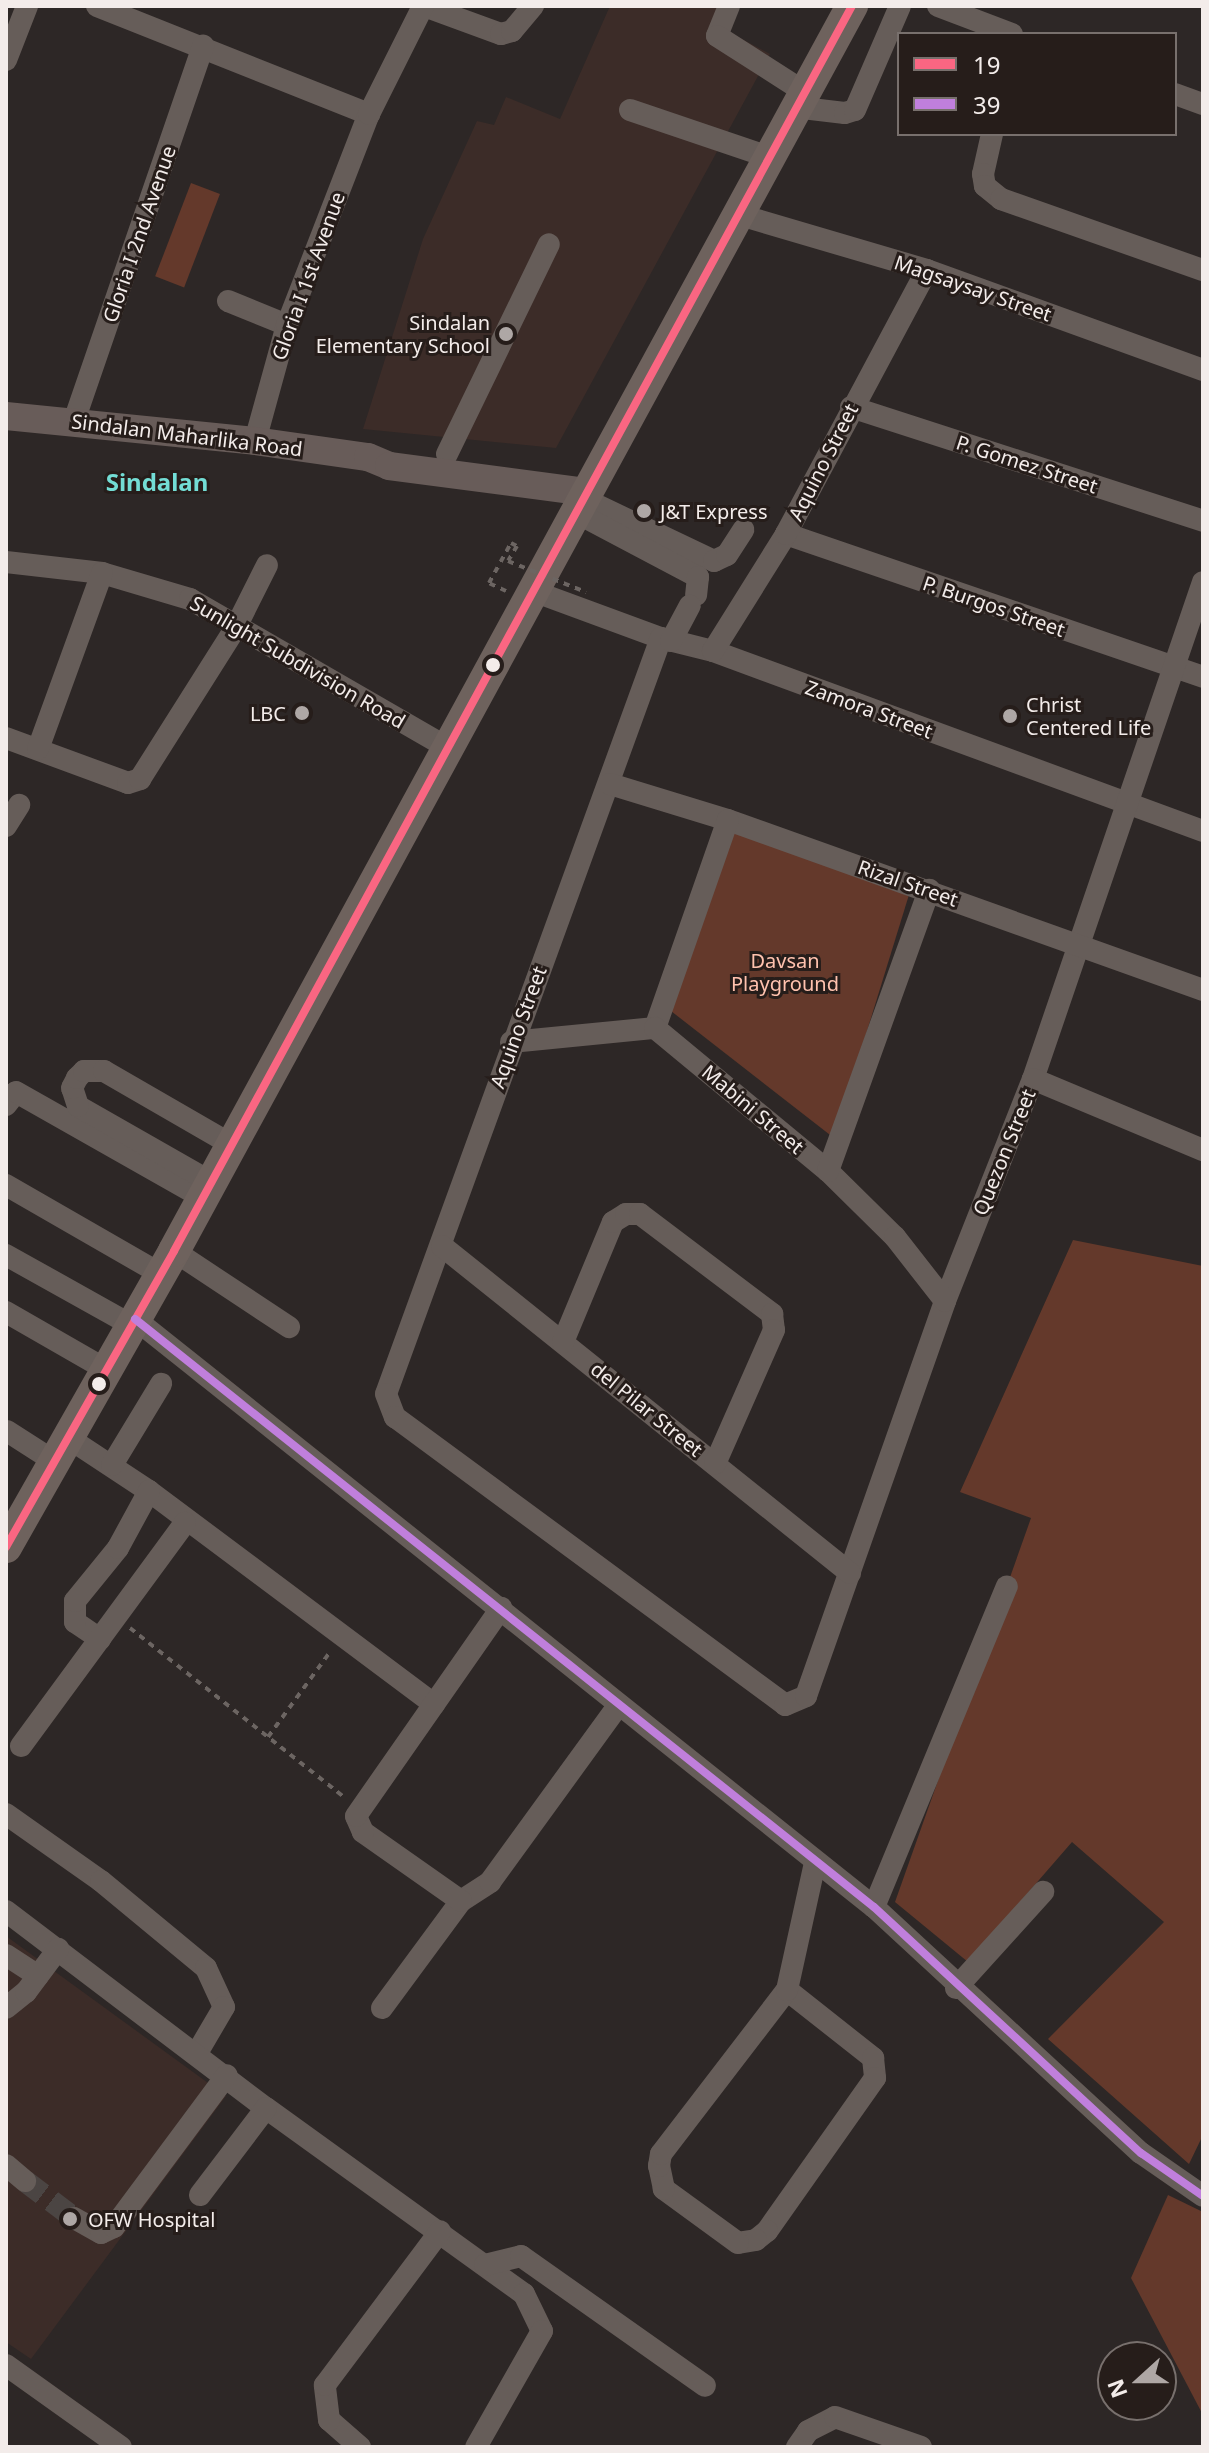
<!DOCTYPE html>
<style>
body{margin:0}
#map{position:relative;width:1209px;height:2453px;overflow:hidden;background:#2d2726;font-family:"Noto Sans",sans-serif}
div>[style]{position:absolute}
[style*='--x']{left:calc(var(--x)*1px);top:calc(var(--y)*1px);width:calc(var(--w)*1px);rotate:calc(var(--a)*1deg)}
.built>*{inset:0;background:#3c2c28}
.green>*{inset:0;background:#64392b;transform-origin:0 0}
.minor-tunnel>*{height:22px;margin-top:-11px;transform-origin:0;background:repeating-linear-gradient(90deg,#4b4543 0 22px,transparent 0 33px)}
.path>*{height:4px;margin-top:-2px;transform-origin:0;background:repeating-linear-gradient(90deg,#6c6562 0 6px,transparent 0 12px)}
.minor>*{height:22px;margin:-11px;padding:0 11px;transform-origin:11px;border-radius:11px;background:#665d59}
.major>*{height:28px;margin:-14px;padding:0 14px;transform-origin:14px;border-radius:14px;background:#685c59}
.highway>*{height:32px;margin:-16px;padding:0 16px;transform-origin:16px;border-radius:16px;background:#6e625d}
.path-bridge>*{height:4px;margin-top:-2px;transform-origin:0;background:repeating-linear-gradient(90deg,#6c6562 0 6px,transparent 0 12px)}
.bus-1>*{height:8px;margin:-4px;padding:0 4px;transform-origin:4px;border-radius:4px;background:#fa6682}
.bus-2>*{height:8px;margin:-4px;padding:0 4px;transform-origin:4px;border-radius:4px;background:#c07fdc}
.dots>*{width:22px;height:22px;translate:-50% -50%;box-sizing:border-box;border:4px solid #261d1a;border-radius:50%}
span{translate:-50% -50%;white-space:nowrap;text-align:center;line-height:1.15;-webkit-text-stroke:6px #261d1a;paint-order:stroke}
.street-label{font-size:20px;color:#f3ecea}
.poi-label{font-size:20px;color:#f3ecea}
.right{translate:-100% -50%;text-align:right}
.left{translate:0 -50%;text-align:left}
.park-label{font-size:20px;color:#ffc2ae}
.quarter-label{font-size:24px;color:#73ddd5;font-weight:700}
.frame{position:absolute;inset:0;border:8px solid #f3ecea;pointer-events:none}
.legend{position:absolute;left:897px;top:32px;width:280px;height:104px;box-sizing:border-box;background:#261d1a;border:2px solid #78706d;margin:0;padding:10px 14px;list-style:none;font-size:24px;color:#f3ecea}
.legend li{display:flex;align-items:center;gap:16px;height:40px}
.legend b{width:40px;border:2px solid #78706d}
.north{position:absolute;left:1097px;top:2341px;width:80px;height:80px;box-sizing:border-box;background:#261d1a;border:2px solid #78706d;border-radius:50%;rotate:249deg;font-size:22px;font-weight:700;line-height:32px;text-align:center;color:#f3ecea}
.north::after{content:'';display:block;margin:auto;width:28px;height:36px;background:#aea7a5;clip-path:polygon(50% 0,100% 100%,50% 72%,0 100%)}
</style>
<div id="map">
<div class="built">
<div style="clip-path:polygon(610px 6px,737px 6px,725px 30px,770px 54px,556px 448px,363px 429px,423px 239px,477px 121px,494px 125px,506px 97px,560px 119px)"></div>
<div style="clip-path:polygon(6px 1936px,226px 2096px,31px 2359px,6px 2342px)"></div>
</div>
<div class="green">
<div style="left:191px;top:183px;width:31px;height:100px;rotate:21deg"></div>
<div style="clip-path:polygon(733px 821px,912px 885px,834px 1138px,671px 1011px)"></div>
<div style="clip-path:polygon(1073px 1240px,1203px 1266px,1203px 2135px,1189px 2164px,1048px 2039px,1164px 1922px,1072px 1842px,968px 1962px,895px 1902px,1031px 1518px,960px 1492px)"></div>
<div style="clip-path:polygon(1168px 2195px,1203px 2212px,1203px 2415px,1131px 2278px)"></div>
</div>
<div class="minor-tunnel">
<div style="--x:25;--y:2181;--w:61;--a:37.1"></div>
</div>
<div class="path">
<div style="--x:506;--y:591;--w:19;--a:-155"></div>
<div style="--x:489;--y:583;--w:46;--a:-61.2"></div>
<div style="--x:511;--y:543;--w:7;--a:27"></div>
<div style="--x:517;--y:546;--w:17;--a:121"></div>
<div style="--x:130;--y:1628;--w:271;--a:38.3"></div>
<div style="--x:268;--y:1737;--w:105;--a:-53.9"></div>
</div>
<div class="minor">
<div style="--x:97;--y:6;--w:293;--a:21.7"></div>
<div style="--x:424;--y:6;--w:82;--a:20"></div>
<div style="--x:501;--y:34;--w:11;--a:-15"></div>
<div style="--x:512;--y:31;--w:33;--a:-50"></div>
<div style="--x:729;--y:6;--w:32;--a:112"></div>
<div style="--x:717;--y:36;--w:102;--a:32.6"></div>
<div style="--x:938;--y:6;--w:79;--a:20.7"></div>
<div style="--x:6;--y:60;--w:58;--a:-68.7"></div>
<div style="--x:1175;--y:94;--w:30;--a:20"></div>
<div style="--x:794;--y:107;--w:51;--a:6.7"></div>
<div style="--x:845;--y:113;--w:10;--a:-17"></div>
<div style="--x:855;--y:110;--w:113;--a:-66.6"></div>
<div style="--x:630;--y:110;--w:147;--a:18.7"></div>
<div style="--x:992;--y:134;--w:41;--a:102.7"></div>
<div style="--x:983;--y:174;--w:12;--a:81"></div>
<div style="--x:985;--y:186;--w:21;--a:39"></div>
<div style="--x:1001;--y:199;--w:214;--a:19.4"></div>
<div style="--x:740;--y:215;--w:195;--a:16.4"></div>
<div style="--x:927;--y:270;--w:294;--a:19.9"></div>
<div style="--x:228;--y:301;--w:64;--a:22.1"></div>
<div style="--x:851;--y:407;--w:370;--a:17.9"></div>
<div style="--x:74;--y:421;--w:397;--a:-71"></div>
<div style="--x:255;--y:441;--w:120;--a:-74.6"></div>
<div style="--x:287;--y:325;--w:226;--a:-68.8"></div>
<div style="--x:369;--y:114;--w:121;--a:-63.4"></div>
<div style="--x:447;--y:454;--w:233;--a:-64.1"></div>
<div style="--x:584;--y:499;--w:144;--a:25.5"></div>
<div style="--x:714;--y:561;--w:14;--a:-25"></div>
<div style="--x:727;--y:555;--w:30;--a:-57"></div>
<div style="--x:577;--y:513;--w:137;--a:27.9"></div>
<div style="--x:698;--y:577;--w:18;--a:96"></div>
<div style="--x:786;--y:534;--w:441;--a:18.9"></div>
<div style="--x:6;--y:562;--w:97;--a:6.5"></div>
<div style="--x:102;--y:573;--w:92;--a:16.5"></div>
<div style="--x:190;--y:599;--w:294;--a:30"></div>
<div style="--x:533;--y:591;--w:136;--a:20.2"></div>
<div style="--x:661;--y:638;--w:54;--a:14"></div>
<div style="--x:713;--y:651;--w:522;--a:20.17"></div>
<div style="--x:661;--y:638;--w:804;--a:109.99"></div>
<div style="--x:386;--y:1394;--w:25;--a:69"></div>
<div style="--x:395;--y:1417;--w:485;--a:36.4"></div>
<div style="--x:785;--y:1705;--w:23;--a:-23"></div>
<div style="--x:806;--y:1696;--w:419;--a:-70.6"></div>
<div style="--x:945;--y:1301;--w:239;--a:-68.4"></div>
<div style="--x:1033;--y:1079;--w:525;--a:-71.12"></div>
<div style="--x:671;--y:641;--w:40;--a:-62"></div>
<div style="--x:713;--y:651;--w:138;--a:-58"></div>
<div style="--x:786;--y:534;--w:299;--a:-61.9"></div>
<div style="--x:6;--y:738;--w:130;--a:20.2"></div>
<div style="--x:128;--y:783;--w:13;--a:-18"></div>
<div style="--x:140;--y:779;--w:180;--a:-57.7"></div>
<div style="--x:236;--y:627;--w:69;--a:-63.4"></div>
<div style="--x:38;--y:749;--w:187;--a:-70"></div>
<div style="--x:610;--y:784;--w:123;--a:17"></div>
<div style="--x:728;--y:820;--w:505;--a:19.69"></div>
<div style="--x:6;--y:826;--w:25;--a:-58"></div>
<div style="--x:655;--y:1028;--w:220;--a:-70.7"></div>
<div style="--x:511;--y:1042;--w:145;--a:-5.6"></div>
<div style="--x:655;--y:1028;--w:224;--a:39.6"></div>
<div style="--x:828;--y:1171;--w:94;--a:44.6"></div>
<div style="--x:895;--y:1237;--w:81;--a:52"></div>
<div style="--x:1033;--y:1079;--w:184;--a:22.7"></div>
<div style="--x:6;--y:1105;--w:16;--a:-52"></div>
<div style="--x:16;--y:1092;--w:215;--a:29.5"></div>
<div style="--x:828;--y:1171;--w:299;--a:-70.2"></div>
<div style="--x:211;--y:1182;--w:153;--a:-150.3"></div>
<div style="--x:78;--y:1106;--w:19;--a:-108"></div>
<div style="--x:72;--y:1088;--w:11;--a:-63"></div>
<div style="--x:77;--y:1078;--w:10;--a:-45"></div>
<div style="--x:84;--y:1071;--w:20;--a:0"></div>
<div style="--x:104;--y:1071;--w:148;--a:30"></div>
<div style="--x:6;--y:1185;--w:179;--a:29.9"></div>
<div style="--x:442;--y:1246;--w:523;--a:38.71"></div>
<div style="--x:174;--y:1251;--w:138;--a:33.5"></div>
<div style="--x:6;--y:1255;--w:143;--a:29.2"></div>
<div style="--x:6;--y:1312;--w:114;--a:29.9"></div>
<div style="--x:135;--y:1319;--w:944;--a:38.51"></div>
<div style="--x:874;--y:1907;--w:363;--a:42.7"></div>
<div style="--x:1141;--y:2153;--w:75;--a:34.7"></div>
<div style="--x:563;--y:1342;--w:130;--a:-67.4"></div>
<div style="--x:613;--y:1222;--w:15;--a:-32"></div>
<div style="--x:626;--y:1214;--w:14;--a:0"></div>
<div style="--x:640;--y:1214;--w:166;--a:37.1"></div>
<div style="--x:772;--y:1314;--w:16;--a:83"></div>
<div style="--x:774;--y:1330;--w:146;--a:113.8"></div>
<div style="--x:7;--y:1431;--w:56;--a:32.6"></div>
<div style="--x:67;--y:1437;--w:98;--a:33.4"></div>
<div style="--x:149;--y:1491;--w:356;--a:36.8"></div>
<div style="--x:112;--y:1465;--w:95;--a:-58.8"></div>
<div style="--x:100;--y:1639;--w:30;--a:-146"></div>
<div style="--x:75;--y:1622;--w:21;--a:-90"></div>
<div style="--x:75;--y:1601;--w:68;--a:-50.9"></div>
<div style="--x:118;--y:1548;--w:65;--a:-61.5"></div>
<div style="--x:21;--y:1746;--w:277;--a:-53.7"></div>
<div style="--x:6;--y:1814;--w:116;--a:35.2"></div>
<div style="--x:101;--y:1881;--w:136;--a:39.6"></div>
<div style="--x:206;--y:1968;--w:43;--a:65.2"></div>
<div style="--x:224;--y:2007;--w:53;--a:120.4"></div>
<div style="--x:461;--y:1901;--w:35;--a:-33"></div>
<div style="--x:490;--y:1882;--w:218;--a:-54"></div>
<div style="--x:874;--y:1907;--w:347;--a:-67.5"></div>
<div style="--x:6;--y:1911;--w:326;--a:37.2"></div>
<div style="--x:266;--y:2108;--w:318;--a:35.8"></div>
<div style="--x:524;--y:2294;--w:41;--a:64.1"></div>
<div style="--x:542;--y:2331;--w:133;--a:119.6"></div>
<div style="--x:6;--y:1955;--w:38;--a:33"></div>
<div style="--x:956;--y:1988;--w:130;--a:-47.8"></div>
<div style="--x:787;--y:1990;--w:110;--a:38.3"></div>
<div style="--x:873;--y:2058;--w:20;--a:84"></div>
<div style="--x:875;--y:2078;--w:187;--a:125.2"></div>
<div style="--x:767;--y:2231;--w:14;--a:141"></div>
<div style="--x:756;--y:2240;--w:18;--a:171"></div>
<div style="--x:738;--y:2243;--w:92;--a:-143.9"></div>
<div style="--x:664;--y:2189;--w:24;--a:-102"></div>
<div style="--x:659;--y:2166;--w:12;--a:-81"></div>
<div style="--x:661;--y:2154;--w:207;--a:-52.5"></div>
<div style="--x:787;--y:1990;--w:130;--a:-77.6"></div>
<div style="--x:6;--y:2008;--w:26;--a:-39"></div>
<div style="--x:26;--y:1992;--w:54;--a:-53.3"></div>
<div style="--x:382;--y:2008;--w:133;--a:-53.6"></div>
<div style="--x:461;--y:1901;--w:120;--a:-144.9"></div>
<div style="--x:363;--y:1832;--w:17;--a:-114"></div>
<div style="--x:356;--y:1816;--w:254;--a:-55.1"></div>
<div style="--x:6;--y:2165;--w:25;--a:40"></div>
<div style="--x:200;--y:2195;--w:109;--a:-52.8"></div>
<div style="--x:74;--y:2218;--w:31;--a:29"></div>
<div style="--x:101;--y:2233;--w:14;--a:-25"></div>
<div style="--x:114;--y:2227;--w:189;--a:-53.4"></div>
<div style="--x:485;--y:2265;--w:37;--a:-14"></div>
<div style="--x:521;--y:2256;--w:225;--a:35.2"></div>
<div style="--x:6;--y:2365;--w:141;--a:35.5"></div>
<div style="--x:360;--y:2447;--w:41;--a:-138.9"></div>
<div style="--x:329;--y:2420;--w:35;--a:-97"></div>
<div style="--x:325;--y:2385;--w:192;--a:-53.2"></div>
<div style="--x:797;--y:2447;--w:19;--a:-55"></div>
<div style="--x:808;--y:2431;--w:30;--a:-27"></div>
<div style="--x:835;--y:2417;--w:91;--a:19.2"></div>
</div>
<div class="major">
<div style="--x:6;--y:416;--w:250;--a:5.7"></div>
<div style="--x:255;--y:441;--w:114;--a:8.1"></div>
<div style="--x:368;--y:457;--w:23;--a:23"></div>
<div style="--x:389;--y:466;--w:200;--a:7.5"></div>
</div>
<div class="highway">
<div style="--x:6;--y:1547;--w:340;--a:-60.4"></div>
<div style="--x:174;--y:1251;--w:1418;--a:-61.43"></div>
</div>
<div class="path-bridge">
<div style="--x:508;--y:561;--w:84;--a:21.7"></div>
</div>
<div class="bus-1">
<div style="--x:6;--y:1547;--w:340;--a:-60.4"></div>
<div style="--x:174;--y:1251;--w:1418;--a:-61.43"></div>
</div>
<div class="bus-2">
<div style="--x:135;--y:1319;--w:944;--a:38.51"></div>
<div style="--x:874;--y:1907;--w:363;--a:42.7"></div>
<div style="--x:1141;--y:2153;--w:75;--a:34.7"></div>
</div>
<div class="dots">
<div style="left:506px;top:334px;background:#aea7a5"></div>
<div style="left:644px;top:511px;background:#aea7a5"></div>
<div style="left:493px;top:665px;background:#f3ecea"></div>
<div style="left:302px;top:713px;background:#aea7a5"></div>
<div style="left:1010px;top:716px;background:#aea7a5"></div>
<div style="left:99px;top:1384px;background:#f3ecea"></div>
<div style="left:70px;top:2219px;background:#aea7a5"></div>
</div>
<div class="street-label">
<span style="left:139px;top:234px;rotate:-71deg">Gloria I 2nd Avenue</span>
<span style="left:308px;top:276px;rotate:-70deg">Gloria I 1st Avenue</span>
<span style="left:973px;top:288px;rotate:19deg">Magsaysay Street</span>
<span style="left:187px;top:435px;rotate:7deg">Sindalan Maharlika Road</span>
<span style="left:823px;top:462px;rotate:-63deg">Aquino Street</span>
<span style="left:1027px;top:464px;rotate:18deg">P. Gomez Street</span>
<span style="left:994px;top:606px;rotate:19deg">P. Burgos Street</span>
<span style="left:298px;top:662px;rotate:30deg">Sunlight Subdivision Road</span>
<span style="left:869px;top:709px;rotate:20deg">Zamora Street</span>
<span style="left:908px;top:883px;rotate:19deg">Rizal Street</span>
<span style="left:518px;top:1027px;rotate:-70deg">Aquino Street</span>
<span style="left:753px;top:1109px;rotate:40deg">Mabini Street</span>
<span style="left:1004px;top:1152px;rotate:-68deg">Quezon Street</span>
<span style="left:647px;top:1409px;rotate:39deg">del Pilar Street</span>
</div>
<div class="poi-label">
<span class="right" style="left:490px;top:334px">Sindalan<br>Elementary School</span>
<span class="left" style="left:660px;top:511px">J&amp;T Express</span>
<span class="left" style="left:1026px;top:716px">Christ<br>Centered Life</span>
<span class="right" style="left:286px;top:713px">LBC</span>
<span class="left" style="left:88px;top:2219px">OFW Hospital</span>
</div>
<div class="park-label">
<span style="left:785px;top:972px">Davsan<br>Playground</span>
</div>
<div class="quarter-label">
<span style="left:157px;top:482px">Sindalan</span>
</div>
<div class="frame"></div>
<ul class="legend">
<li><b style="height:10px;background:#fa6682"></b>19</li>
<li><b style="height:10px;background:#c07fdc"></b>39</li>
</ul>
<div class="north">N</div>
</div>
